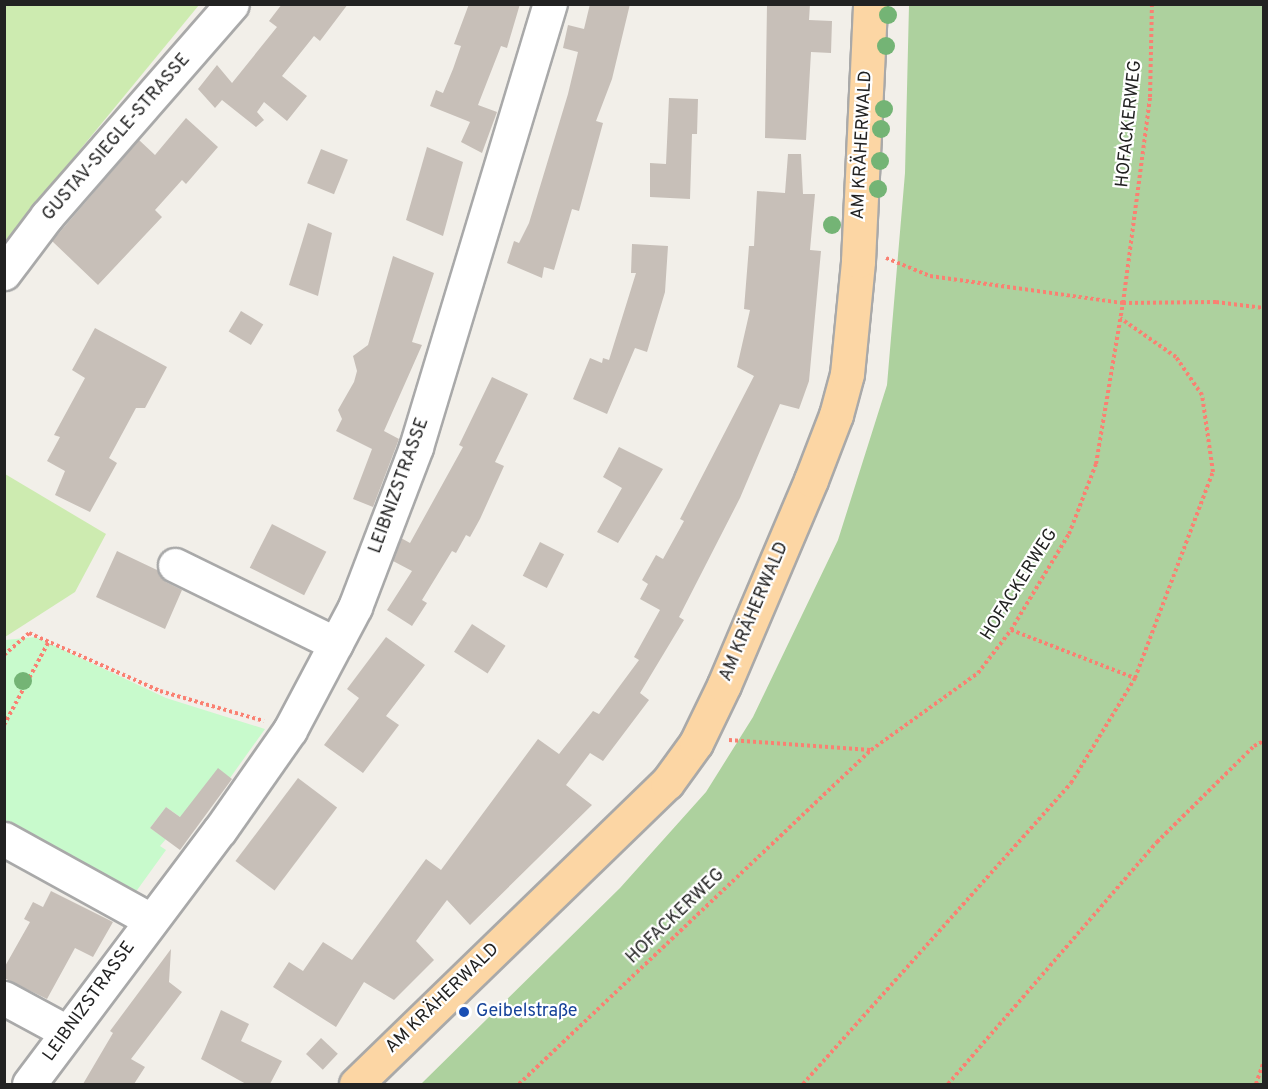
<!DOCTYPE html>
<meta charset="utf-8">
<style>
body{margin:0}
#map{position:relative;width:1268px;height:1089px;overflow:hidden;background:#f2efe9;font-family:Overpass,sans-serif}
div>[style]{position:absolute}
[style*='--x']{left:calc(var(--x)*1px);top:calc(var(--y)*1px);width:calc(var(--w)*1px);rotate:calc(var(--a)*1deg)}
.grass>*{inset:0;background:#cdebb0}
.forest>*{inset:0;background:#add19e}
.park>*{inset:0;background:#c8facc}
.building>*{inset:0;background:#c7bfb8;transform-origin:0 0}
.path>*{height:4px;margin-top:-2px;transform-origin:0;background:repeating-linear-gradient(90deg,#fa8072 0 3px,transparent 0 6px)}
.roads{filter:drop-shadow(2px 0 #a9a9a9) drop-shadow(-2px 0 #a9a9a9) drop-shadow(0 2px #a9a9a9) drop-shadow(0 -2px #a9a9a9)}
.minor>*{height:33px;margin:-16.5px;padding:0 16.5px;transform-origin:16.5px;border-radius:16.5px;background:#fff}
.major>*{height:33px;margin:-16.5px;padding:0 16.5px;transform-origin:16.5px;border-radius:16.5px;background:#fcd6a4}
.trees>*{width:18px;height:18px;margin:-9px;border-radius:50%;background:#74b475}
.dots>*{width:16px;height:16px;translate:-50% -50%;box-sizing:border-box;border:3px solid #fff;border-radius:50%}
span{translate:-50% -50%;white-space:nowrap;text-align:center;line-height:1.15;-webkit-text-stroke:4.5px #fff;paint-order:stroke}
.street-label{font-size:18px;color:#222}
.transit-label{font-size:18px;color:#164399}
.left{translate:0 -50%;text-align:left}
.frame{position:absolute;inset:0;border:6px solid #222;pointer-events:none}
</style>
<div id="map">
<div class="grass">
<div style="clip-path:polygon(5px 4px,199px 5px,5px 241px,4px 5px)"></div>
<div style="clip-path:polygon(5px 474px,106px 534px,75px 592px,5px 637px)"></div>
</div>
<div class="forest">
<div style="clip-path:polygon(909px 5px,1263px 5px,1263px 1084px,421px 1084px,620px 888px,706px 792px,753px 717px,838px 540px,887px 385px,905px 173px)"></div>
</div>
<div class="park">
<div style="clip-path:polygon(36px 637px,166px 698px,265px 729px,220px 792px,207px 783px,183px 819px,166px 807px,150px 828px,166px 839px,160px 846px,166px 850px,135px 893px,5px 832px,5px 640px)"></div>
</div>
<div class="building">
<div style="clip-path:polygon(282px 4px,348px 4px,320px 41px,314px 36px,282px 76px,307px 96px,287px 121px,264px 102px,257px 112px,264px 120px,256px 127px,222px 100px,215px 108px,198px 89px,217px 65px,232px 83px,277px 27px,269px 21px)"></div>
<div style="clip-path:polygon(469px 4px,520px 4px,507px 48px,501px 46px,478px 105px,497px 112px,482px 153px,461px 142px,470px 122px,430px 106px,436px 90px,443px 93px,453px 69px,461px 46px,454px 44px)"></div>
<div style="clip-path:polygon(590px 4px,630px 4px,612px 79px,596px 121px,603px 123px,579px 211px,572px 209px,554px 270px,544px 267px,542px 278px,507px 263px,514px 241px,519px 243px,529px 223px,568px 94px,578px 52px,563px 48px,568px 25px,584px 29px)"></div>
<div style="clip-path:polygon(767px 4px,810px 4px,809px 20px,832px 21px,831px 53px,811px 52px,806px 140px,765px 138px)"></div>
<div style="clip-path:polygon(669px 98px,698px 99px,697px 134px,692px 134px,690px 199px,650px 197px,650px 163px,666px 164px)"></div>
<div style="clip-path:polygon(186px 118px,218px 147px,186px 184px,182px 180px,155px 210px,162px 217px,98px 285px,52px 241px,139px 140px,155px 155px)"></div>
<div style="clip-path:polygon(427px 147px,463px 162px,443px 236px,406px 220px)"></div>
<div style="left:321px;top:149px;width:29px;height:37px;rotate:22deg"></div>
<div style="clip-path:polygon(788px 154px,801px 154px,803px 194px,815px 194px,810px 250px,821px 251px,809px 381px,799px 409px,780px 404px,740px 498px,679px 617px,684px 620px,640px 693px,649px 700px,603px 761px,590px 753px,566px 785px,592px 805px,470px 925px,447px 900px,416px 941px,434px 960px,394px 1000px,364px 982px,336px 1027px,273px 987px,289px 962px,303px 971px,323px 942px,352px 960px,426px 859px,441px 870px,538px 739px,559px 754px,593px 711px,599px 714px,639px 660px,634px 657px,660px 610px,640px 599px,648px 584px,642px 580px,656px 555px,663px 559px,684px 521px,680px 519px,754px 376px,737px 367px,750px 310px,744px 309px,749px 246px,754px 246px,757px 191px,785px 193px)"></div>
<div style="clip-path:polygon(308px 223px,332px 233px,318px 296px,289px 285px)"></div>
<div style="clip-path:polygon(632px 244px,668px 246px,665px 292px,647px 352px,635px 348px,607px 414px,573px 399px,590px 358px,602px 363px,603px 358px,609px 360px,636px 273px,631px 273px)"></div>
<div style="clip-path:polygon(393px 256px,434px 273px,412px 342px,422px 345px,384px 431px,399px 439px,373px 507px,353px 499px,372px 449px,336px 431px,342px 419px,338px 410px,354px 382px,357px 371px,353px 356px,368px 345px)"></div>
<div style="left:241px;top:311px;width:26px;height:24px;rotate:31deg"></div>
<div style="clip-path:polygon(95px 328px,167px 367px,145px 408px,136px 408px,109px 458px,117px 463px,90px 512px,55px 495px,65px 471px,47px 461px,60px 437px,54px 435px,85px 378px,72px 370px)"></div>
<div style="clip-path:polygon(492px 377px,528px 394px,495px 462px,504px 466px,480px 519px,470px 537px,466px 535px,456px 553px,452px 551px,422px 600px,427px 603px,412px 626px,387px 610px,412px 571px,393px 561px,401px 538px,410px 543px,463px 447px,459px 445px,461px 441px)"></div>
<div style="clip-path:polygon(619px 447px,663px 469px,618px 543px,597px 532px,622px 488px,603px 477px)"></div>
<div style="left:272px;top:524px;width:61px;height:49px;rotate:27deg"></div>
<div style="left:540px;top:542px;width:27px;height:38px;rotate:27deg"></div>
<div style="clip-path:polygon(117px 551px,157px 570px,166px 582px,182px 590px,165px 629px,96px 597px)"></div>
<div style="left:472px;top:624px;width:40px;height:33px;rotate:33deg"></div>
<div style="clip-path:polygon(386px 637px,425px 665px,386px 716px,399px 725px,363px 773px,324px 745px,359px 698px,347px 689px)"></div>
<div style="clip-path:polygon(218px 768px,232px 779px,180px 850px,150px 828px,166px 807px,180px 817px)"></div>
<div style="left:298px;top:778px;width:49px;height:104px;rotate:37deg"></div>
<div style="clip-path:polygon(51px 891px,113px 922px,93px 957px,75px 948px,47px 999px,4px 978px,4px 968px,30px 922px,24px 919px,33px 902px,43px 907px)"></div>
<div style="clip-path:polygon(171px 949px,169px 982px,182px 992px,131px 1059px,145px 1067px,134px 1084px,83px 1084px,113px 1033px,110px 1031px)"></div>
<div style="clip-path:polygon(221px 1010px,249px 1024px,241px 1041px,282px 1061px,270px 1084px,246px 1084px,201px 1059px)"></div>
<div style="left:321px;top:1038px;width:23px;height:22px;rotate:43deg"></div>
</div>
<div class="path">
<div style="--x:886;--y:258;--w:48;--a:22.2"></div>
<div style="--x:930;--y:276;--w:195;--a:8"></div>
<div style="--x:1123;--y:303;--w:93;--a:-0.6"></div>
<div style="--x:1216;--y:302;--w:48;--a:7.1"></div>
<div style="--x:1011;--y:630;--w:133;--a:21.2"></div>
<div style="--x:4;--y:655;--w:33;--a:-41"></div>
<div style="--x:29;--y:633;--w:143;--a:23.9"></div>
<div style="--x:160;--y:691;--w:108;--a:16.1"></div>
<div style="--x:4;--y:725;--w:95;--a:-61.8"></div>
<div style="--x:729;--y:740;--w:142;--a:4"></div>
<div style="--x:519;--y:1084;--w:485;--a:-43.5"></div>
<div style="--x:871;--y:750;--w:132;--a:-35.7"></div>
<div style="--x:978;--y:673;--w:54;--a:-52.5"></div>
<div style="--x:1011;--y:630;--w:112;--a:-58.9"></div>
<div style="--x:1069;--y:534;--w:75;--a:-68.9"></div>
<div style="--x:1096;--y:464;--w:163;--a:-80.5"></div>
<div style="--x:1123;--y:303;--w:208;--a:-82.5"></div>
<div style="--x:1150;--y:97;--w:93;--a:-88.8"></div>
<div style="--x:803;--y:1084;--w:403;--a:-48.3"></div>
<div style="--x:1071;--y:783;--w:123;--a:-58.6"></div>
<div style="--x:1135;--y:678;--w:220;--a:-69.3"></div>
<div style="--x:1213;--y:472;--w:78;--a:-98.1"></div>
<div style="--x:1202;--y:395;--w:46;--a:-124.4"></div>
<div style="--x:1176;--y:357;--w:68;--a:-145.1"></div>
<div style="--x:948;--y:1084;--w:320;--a:-49.2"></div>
<div style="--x:1157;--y:842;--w:136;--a:-44.7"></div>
<div style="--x:1254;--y:746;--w:11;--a:-27"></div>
<div style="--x:1256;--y:1084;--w:24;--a:-71"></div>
</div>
<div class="roads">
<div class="minor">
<div style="--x:4;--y:273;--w:71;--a:-53"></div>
<div style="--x:47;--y:216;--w:281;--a:-48.9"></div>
<div style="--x:175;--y:565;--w:179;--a:26.1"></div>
<div style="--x:4;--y:839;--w:168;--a:28.9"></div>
<div style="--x:4;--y:998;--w:72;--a:28.4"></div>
<div style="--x:29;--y:1084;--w:318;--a:-53.1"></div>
<div style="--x:220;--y:830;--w:122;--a:-55"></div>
<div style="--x:290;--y:730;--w:139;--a:-62.1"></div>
<div style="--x:355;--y:607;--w:171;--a:-69.1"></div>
<div style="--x:416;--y:447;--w:463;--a:-73.2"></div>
</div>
<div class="major">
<div style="--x:356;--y:1084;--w:433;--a:-44.1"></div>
<div style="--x:667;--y:783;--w:49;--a:-54.1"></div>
<div style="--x:696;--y:743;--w:64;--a:-64.2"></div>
<div style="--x:724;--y:685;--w:223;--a:-67"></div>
<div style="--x:811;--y:480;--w:70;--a:-69"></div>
<div style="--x:836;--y:415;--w:42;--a:-75"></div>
<div style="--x:847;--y:374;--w:114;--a:-84.4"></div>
<div style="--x:858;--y:261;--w:257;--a:-87.3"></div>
</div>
</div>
<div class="trees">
<div style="left:888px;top:15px"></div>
<div style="left:886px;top:46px"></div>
<div style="left:884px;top:109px"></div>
<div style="left:881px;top:129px"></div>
<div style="left:880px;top:161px"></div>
<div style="left:878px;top:189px"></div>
<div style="left:832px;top:225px"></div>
<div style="left:23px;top:681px"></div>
</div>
<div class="dots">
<div style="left:464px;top:1012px;background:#1a4fb4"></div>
</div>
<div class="street-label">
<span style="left:1130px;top:124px;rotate:-84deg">HOFACKERWEG</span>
<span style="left:117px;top:138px;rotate:-49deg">GUSTAV-SIEGLE-STRASSE</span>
<span style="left:863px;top:145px;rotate:-87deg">AM KRÄHERWALD</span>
<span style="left:400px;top:486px;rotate:-70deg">LEIBNIZSTRASSE</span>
<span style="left:1020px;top:585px;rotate:-58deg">HOFACKERWEG</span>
<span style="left:755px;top:612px;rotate:-67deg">AM KRÄHERWALD</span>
<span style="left:676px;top:917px;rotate:-44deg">HOFACKERWEG</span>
<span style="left:443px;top:999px;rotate:-44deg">AM KRÄHERWALD</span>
<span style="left:90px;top:1002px;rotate:-54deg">LEIBNIZSTRASSE</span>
</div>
<div class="transit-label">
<span class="left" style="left:476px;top:1012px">Geibelstraße</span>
</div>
<div class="frame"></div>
</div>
